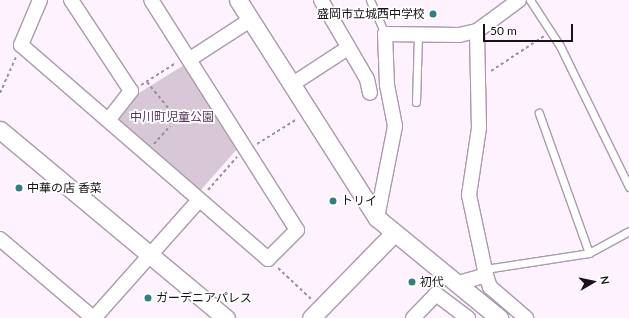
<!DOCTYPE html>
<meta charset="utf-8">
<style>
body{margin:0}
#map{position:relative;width:629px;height:318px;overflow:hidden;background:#fdf2fd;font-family:Lato,"Noto Sans JP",sans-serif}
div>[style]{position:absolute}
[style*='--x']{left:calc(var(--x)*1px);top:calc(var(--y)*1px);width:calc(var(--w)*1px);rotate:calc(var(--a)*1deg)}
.green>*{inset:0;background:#d7c7d7}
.path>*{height:2px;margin-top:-1px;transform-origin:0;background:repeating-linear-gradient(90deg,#9a919a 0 3px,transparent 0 6px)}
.roads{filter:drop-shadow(1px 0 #ab9aab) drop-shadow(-1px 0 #ab9aab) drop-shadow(0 1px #ab9aab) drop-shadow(0 -1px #ab9aab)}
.service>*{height:7px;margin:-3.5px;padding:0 3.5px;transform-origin:3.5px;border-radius:3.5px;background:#fff}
.minor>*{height:14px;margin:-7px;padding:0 7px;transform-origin:7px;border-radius:7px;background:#fff}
.tertiary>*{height:17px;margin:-8.5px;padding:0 8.5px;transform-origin:8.5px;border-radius:8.5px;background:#fff}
.dots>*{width:11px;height:11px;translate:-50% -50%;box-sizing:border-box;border:2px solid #fff;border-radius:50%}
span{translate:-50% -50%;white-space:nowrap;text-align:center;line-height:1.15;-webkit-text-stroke:3.5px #fff;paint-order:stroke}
.poi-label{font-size:12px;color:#171118}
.right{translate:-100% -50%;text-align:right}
.left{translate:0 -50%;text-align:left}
.park-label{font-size:12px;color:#5a395c}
.north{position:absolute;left:573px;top:262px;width:40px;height:40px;-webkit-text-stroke:3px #fff;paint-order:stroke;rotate:81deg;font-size:11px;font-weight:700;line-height:16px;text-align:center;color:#171118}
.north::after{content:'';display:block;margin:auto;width:14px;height:18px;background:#171118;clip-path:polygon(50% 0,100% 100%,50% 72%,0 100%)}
.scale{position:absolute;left:483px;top:24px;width:90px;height:18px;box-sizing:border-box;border:2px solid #171118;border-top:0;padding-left:5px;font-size:12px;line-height:14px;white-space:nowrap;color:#171118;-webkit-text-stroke:3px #fff;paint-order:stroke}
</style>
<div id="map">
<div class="green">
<div style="clip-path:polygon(184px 65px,238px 148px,200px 191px,120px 122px,120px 116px,139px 93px)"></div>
</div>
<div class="path">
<div style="--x:491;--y:71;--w:64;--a:-33.4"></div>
<div style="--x:147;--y:82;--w:43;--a:50.7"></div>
<div style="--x:141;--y:85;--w:41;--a:-32.2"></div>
<div style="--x:0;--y:93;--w:39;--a:-66"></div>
<div style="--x:185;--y:119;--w:24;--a:-12"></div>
<div style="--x:154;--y:144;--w:24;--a:-48"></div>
<div style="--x:257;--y:144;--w:47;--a:-32"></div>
<div style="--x:208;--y:190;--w:44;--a:-48.7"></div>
<div style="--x:278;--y:268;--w:45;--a:43.2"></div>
</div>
<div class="roads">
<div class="service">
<div style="--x:370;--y:0;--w:37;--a:66"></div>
<div style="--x:530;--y:0;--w:55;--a:56.9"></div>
<div style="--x:560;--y:46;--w:157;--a:63.9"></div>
<div style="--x:416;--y:102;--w:68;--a:-88.3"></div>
<div style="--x:589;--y:253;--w:46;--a:-28.8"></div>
<div style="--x:485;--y:269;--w:105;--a:-8.7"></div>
<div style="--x:589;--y:253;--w:149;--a:-109.7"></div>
</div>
<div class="minor">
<div style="--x:40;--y:0;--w:49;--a:112.9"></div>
<div style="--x:21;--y:45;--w:327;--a:40.9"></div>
<div style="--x:268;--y:259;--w:41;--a:-45"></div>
<div style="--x:297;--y:230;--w:272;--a:-122.4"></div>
<div style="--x:71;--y:0;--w:109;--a:56.6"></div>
<div style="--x:131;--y:91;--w:34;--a:128"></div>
<div style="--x:321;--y:0;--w:91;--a:59.8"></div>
<div style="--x:367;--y:79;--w:14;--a:78"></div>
<div style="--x:190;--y:59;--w:72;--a:-33"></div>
<div style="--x:291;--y:85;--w:68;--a:-33"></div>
<div style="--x:377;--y:218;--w:94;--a:-78.9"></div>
<div style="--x:395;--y:126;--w:42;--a:-101"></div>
<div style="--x:387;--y:85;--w:51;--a:-92.2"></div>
<div style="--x:385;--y:34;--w:74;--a:0.8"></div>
<div style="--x:459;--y:35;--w:18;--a:-13"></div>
<div style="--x:477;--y:31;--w:52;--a:-36.4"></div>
<div style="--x:0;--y:239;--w:122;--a:40.3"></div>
<div style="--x:486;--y:275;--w:13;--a:72"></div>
<div style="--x:490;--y:287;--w:48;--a:40.7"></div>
<div style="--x:455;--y:284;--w:32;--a:-16"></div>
<div style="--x:486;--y:275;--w:82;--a:-102"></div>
<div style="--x:469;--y:195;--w:68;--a:-81.5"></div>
<div style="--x:479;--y:128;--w:97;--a:-91.2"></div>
<div style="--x:94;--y:318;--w:158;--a:-48.3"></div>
<div style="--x:413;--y:318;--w:33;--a:-46"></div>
<div style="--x:436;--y:294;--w:40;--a:37"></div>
</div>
<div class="tertiary">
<div style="--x:238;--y:0;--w:259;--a:57.5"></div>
<div style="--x:377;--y:218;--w:158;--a:39.3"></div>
<div style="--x:0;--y:130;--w:294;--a:39.8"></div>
<div style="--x:311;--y:318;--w:117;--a:-45.7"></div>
</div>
</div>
<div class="dots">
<div style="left:433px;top:14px;background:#347d82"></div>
<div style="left:19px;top:188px;background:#347d82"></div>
<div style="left:333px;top:201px;background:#347d82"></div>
<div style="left:412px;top:282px;background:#347d82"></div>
<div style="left:148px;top:298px;background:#347d82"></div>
</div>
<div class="poi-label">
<span class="right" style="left:425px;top:14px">盛岡市立城西中学校</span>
<span class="left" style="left:27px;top:188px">中華の店 香菜</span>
<span class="left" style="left:341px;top:201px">トリイ</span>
<span class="left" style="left:420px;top:282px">初代</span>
<span class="left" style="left:156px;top:298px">ガーデニアパレス</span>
</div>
<div class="park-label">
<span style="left:172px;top:117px">中川町児童公園</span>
</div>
<div class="north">N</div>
<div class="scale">50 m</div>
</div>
